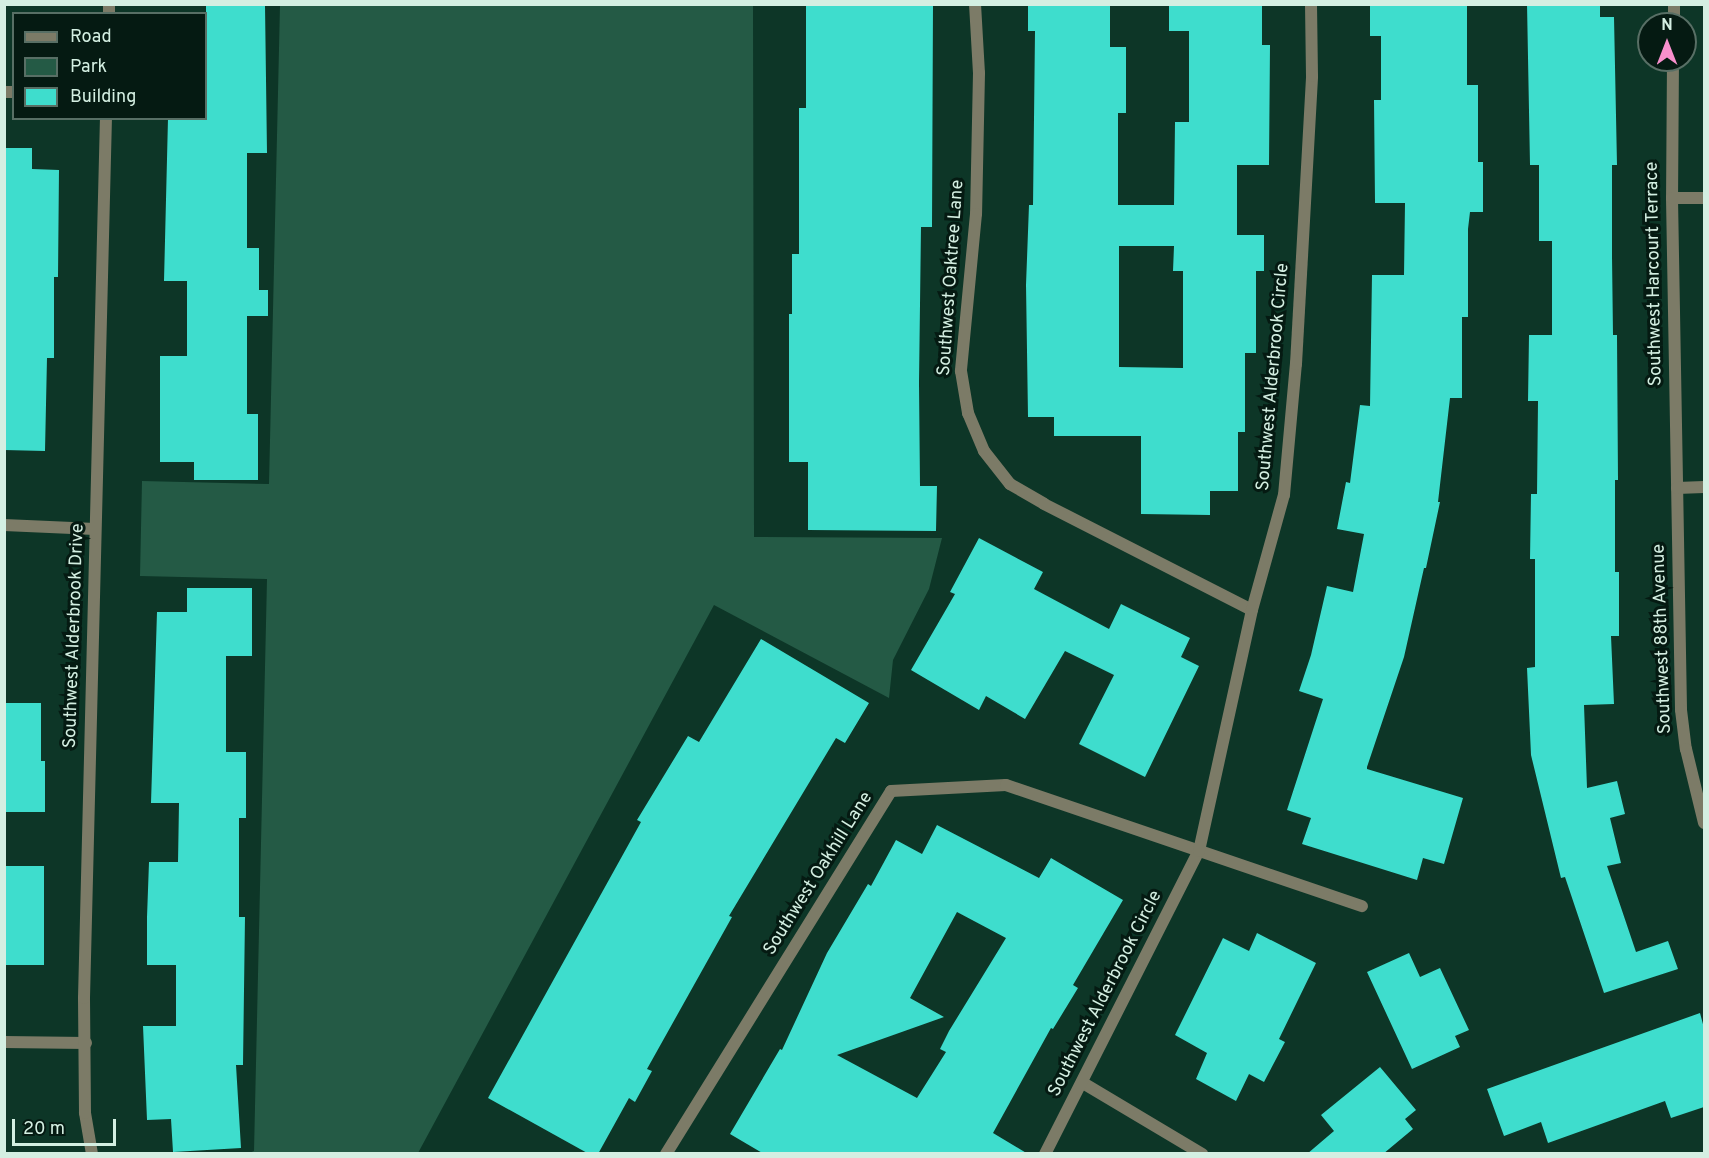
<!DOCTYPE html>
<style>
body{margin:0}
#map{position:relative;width:1709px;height:1158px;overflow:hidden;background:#0d3627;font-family:Overpass,sans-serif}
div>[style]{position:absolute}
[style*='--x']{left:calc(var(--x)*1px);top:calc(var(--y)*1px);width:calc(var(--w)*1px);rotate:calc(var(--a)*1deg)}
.green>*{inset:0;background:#245a45}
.building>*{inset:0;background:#3eddcd;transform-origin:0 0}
.street>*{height:12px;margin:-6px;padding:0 6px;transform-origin:6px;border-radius:6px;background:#7c7b67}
span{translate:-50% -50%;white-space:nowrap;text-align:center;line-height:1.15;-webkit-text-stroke:6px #051a12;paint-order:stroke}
.street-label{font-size:18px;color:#d4efe2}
.frame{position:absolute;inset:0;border:6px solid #d4efe2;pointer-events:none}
.legend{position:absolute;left:12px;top:12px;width:195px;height:108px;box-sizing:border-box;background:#051a12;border:2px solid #586f65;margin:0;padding:8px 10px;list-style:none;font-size:18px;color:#d4efe2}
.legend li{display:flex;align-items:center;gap:12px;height:30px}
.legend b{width:30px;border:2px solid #586f65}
.north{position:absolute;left:1637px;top:12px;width:60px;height:60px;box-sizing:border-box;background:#051a12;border:2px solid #586f65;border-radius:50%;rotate:0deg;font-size:16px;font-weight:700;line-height:24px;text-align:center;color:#d4efe2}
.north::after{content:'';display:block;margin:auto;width:21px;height:27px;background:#f890cd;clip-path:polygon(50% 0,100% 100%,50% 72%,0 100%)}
.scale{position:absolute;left:12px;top:1119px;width:104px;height:27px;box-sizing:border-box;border:3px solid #d4efe2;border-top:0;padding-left:8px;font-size:18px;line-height:21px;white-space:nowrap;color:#d4efe2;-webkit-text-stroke:4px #051a12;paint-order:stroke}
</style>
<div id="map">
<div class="green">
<div style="clip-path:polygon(280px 5px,753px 5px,754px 537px,942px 538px,929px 589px,893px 660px,889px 698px,714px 605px,418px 1153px,249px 1153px,254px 1151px,267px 579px,140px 576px,142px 481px,269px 484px)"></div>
</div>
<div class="building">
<div style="clip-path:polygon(806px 4px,933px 4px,932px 227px,921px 227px,919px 383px,920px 486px,937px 486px,936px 531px,808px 530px,808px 462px,789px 462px,789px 314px,792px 314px,792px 254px,799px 254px,799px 108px,806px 108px)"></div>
<div style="clip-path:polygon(evenodd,1028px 4px,1110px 4px,1110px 47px,1126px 47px,1126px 113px,1118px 113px,1118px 205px,1174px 205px,1175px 122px,1189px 122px,1189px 31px,1169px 31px,1169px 4px,1262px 4px,1262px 45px,1270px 45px,1269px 165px,1237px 165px,1237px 235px,1264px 235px,1264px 271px,1256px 271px,1256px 353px,1245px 353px,1245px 432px,1238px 432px,1238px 491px,1210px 491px,1210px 515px,1141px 514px,1141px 436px,1054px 436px,1054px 417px,1028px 417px,1026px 285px,1029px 205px,1033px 205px,1035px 31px,1028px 31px,1028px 4px,1119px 246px,1174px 246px,1173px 271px,1183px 271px,1183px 368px,1119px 367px,1119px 246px)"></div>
<div style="clip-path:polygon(1370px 4px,1467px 4px,1467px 85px,1478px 85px,1478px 162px,1483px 162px,1483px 212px,1470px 212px,1468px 229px,1468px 317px,1462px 317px,1462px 398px,1450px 398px,1438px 502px,1440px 502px,1426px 568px,1424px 568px,1404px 657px,1367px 767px,1367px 769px,1463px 798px,1444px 864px,1423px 858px,1417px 880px,1302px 844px,1311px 818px,1287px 810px,1323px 699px,1299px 691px,1311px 655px,1327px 586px,1353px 592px,1364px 534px,1337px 529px,1346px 482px,1350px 483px,1360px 405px,1370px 406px,1372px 275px,1404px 275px,1405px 203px,1375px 203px,1374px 100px,1381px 100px,1381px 36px,1370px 36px)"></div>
<div style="clip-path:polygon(1527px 4px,1600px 4px,1600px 17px,1614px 17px,1617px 165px,1612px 165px,1612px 256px,1613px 335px,1617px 335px,1618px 480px,1615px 480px,1615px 572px,1619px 572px,1619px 636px,1611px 636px,1614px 704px,1584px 705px,1587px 788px,1617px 781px,1625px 814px,1610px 818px,1621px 863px,1607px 866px,1636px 952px,1668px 941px,1678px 969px,1604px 993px,1565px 877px,1561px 878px,1531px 755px,1527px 668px,1535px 667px,1535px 559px,1530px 559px,1531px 494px,1537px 494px,1538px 401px,1528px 401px,1529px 335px,1552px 335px,1552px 241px,1539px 241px,1539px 165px,1530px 165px)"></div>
<div style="clip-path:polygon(206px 5px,265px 5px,267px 153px,247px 153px,247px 248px,259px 248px,259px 290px,268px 290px,268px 316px,247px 316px,247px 414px,258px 414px,258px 480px,194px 480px,194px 462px,160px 462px,160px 356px,187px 356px,187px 281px,164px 281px,168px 118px,206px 118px)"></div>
<div style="clip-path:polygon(4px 148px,32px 148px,32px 169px,59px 170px,58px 277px,54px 277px,54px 358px,47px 358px,45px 451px,4px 450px)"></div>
<div style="clip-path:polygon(979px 538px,1043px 572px,1034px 589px,1109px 629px,1121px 604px,1190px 638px,1181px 657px,1199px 666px,1145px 777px,1079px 744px,1114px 675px,1065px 651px,1025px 719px,986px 696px,979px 710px,911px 670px,955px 594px,950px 592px)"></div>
<div style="clip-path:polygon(187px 588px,252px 588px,252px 656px,226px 656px,226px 752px,246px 752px,246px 818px,239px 818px,239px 917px,245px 917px,243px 1065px,236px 1065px,241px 1148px,173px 1152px,171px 1119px,147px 1120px,143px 1026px,176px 1026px,176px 965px,147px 965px,147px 917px,149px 862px,178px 862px,179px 803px,151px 803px,157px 612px,187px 612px)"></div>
<div style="clip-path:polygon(761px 639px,869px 703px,845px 743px,836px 738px,729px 916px,732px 917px,647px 1069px,652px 1071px,635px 1102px,629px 1098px,598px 1154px,589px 1154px,488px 1098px,641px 822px,637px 820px,688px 736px,699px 742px)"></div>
<div style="clip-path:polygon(4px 703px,41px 703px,41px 761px,45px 761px,45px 812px,4px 812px)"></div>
<div style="clip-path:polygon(evenodd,937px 825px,1039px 878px,1051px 858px,1123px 900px,1073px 985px,1078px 988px,1053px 1029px,1051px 1028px,993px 1133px,1028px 1154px,764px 1154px,730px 1134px,780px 1049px,782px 1050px,827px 953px,868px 884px,871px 886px,896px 840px,922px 854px,937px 825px,957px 912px,1006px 938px,949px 1031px,940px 1049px,946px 1052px,917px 1098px,837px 1055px,944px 1017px,910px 998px,957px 912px)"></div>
<div style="left:4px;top:866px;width:40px;height:99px"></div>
<div style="clip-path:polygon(1257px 933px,1316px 963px,1279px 1039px,1285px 1042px,1264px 1082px,1249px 1074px,1236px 1101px,1196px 1079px,1207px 1053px,1175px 1035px,1223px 938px,1249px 951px)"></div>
<div style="clip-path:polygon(1409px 953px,1420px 977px,1440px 968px,1469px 1030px,1455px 1036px,1460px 1047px,1412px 1069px,1367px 972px)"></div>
<div style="clip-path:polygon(1700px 1013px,1704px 1028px,1704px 1107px,1671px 1118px,1665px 1101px,1548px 1143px,1541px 1122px,1504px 1136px,1487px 1089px)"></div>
<div style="clip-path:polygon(1380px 1067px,1416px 1110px,1405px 1119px,1413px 1129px,1383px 1154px,1307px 1154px,1334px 1131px,1321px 1115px)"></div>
</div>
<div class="street">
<div style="--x:109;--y:4;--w:10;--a:90"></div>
<div style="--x:975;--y:4;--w:69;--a:86.7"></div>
<div style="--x:979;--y:73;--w:141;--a:91.2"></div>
<div style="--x:976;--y:214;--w:158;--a:95.5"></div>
<div style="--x:961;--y:371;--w:43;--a:80.5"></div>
<div style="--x:968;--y:413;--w:41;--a:67.2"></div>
<div style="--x:984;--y:451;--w:42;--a:51.8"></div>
<div style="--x:1010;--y:484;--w:39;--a:30"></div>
<div style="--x:1044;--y:504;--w:233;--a:27"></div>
<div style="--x:1674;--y:24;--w:20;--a:-90"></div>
<div style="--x:1673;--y:60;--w:138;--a:90.4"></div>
<div style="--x:1672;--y:198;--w:512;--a:88.99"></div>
<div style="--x:1681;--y:710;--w:39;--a:83"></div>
<div style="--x:1686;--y:749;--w:76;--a:76.3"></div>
<div style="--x:4;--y:92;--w:10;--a:0"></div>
<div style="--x:1672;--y:198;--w:32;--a:0"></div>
<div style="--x:1677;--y:488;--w:27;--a:-2"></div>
<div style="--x:4;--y:525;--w:91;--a:2.5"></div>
<div style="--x:4;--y:1042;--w:82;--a:0.7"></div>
<div style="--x:1083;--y:1083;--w:139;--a:30.8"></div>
<div style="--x:92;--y:1154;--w:42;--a:-99.7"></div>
<div style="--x:85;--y:1113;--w:115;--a:-90.5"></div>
<div style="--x:84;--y:998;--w:880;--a:-88.57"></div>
<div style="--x:666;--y:1154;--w:427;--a:-58.2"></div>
<div style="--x:891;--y:791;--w:115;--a:-3"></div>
<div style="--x:1006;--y:785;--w:376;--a:18.8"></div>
<div style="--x:1045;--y:1154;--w:340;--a:-63.1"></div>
<div style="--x:1199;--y:851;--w:247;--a:-77.6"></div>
<div style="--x:1252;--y:610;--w:119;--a:-74.5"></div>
<div style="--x:1284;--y:495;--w:132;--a:-84.8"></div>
<div style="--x:1296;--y:364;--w:288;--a:-86.8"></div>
<div style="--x:1312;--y:76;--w:72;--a:-90.8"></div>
</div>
<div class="street-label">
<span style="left:1655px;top:274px;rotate:-91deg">Southwest Harcourt Terrace</span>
<span style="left:952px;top:278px;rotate:-86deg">Southwest Oaktree Lane</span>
<span style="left:1274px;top:377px;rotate:-85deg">Southwest Alderbrook Circle</span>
<span style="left:75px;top:636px;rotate:-88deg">Southwest Alderbrook Drive</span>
<span style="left:1663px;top:639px;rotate:-92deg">Southwest 88th Avenue</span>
<span style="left:819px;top:874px;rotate:-58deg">Southwest Oakhill Lane</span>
<span style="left:1106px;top:994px;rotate:-63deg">Southwest Alderbrook Circle</span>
</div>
<div class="frame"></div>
<ul class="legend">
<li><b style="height:8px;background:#7c7b67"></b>Road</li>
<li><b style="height:16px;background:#245a45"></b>Park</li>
<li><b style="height:16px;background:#3eddcd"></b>Building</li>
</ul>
<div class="north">N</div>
<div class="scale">20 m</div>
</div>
